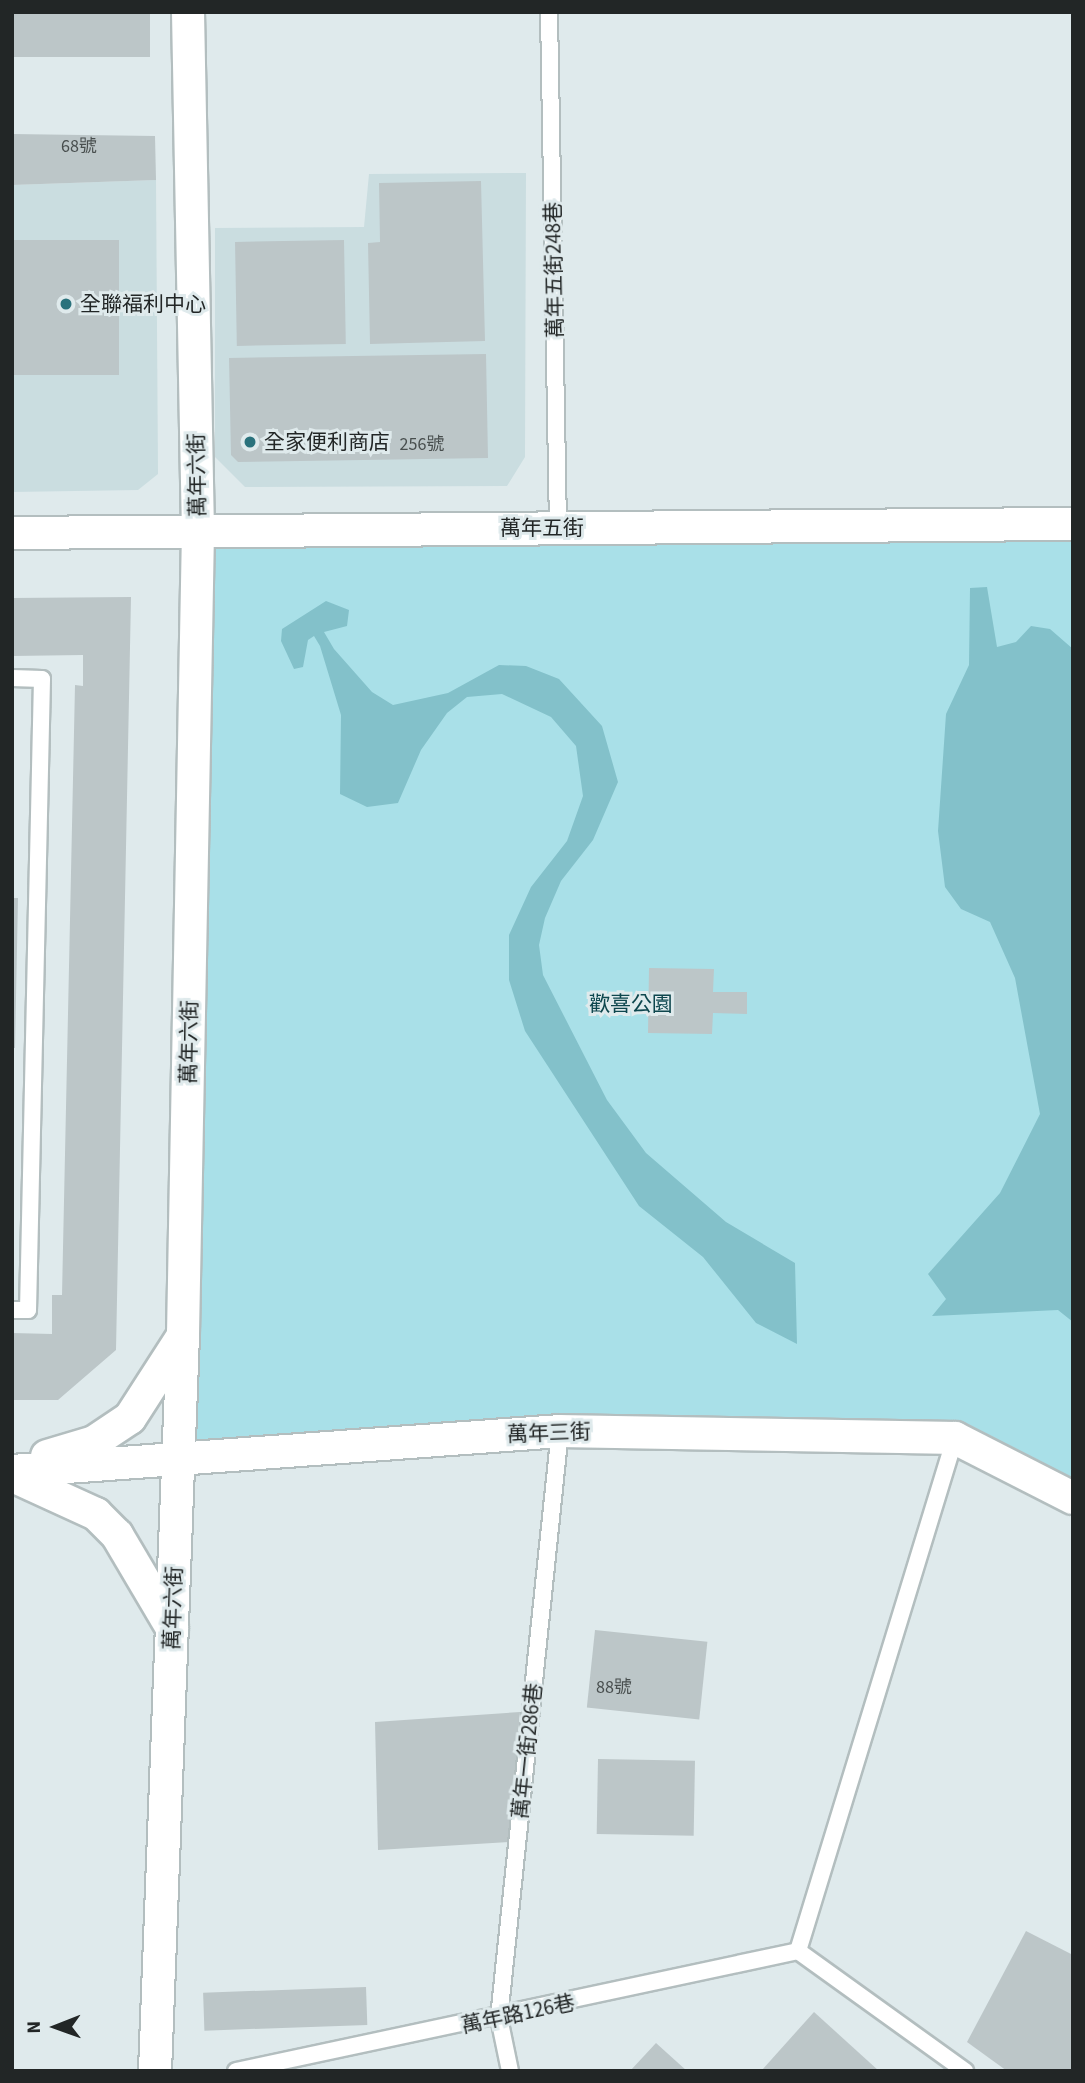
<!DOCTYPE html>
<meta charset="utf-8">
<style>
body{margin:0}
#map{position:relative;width:1085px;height:2083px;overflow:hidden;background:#dfeaec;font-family:"Source Sans 3","Noto Sans TC",sans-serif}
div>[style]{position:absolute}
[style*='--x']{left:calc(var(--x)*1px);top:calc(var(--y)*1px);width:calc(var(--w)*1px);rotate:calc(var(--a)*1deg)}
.built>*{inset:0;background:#cadde0}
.green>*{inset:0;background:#a9e0e8}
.water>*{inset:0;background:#83c1ca}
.building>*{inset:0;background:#bcc6c8;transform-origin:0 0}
.roads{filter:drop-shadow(2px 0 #b3bebf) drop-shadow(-2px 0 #b3bebf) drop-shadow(0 2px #b3bebf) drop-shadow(0 -2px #b3bebf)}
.lane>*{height:16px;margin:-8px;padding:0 8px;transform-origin:8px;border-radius:8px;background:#fff}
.street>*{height:32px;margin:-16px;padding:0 16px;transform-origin:16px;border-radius:16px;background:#fff}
.dots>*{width:19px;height:19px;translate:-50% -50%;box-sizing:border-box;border:4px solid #dfeaec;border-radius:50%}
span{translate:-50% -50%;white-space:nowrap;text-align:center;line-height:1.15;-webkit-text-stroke:6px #dfeaec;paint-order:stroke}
.number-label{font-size:18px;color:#484e4e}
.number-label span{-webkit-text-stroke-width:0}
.street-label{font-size:21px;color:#222626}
.poi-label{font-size:21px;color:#222626}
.left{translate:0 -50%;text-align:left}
.park-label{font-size:21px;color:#0d464d}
.frame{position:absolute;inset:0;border:14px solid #222626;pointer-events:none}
.north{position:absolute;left:21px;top:1992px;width:70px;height:70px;-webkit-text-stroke:5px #dfeaec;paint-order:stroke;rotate:269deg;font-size:19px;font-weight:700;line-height:28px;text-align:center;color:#222626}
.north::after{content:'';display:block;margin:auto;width:24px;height:32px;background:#222626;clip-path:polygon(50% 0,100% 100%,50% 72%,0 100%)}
</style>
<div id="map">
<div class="built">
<div style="clip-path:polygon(526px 173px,525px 457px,507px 486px,245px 487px,215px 457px,215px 228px,364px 227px,369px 174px)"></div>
<div style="clip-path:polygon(156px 180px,158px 474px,138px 490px,12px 492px,12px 185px)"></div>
</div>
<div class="green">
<div style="clip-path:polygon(1073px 524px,1073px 1498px,955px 1438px,179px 1458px,198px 533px)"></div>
</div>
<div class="water">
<div style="clip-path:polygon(987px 587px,997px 647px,1016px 642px,1031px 626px,1050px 629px,1073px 649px,1073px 1322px,1058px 1310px,932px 1316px,946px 1299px,928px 1274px,1000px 1193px,1040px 1114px,1015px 978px,990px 922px,961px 909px,945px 887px,938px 831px,946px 714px,969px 665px,970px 588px)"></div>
<div style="clip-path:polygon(326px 601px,349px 610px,347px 626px,324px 632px,334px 649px,372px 692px,393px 705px,448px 693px,499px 665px,526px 666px,559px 679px,602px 726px,618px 782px,593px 840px,561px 881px,545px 918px,539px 945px,543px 975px,607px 1100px,646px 1153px,726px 1222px,795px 1263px,797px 1344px,756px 1323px,703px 1257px,639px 1206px,525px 1031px,509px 980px,509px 935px,531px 887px,567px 841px,583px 796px,576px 746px,551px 717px,502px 694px,467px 697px,447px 713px,421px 750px,398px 803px,367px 807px,340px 794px,341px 715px,320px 646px,314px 636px,308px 640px,303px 667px,294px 669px,281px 641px,282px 629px)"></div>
</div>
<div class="building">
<div style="left:12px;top:12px;width:138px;height:45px"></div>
<div style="clip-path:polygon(12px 134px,155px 136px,156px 180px,12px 185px)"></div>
<div style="clip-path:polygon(481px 181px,485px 341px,370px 344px,368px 243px,380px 242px,379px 183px)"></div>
<div style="left:12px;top:240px;width:107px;height:135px"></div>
<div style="left:344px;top:240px;width:104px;height:109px;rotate:89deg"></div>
<div style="clip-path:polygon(486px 354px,488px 458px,238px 462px,231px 455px,229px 358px)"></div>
<div style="clip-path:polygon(131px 597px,116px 1350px,58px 1400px,12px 1400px,12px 1333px,52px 1334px,52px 1295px,62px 1295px,75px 685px,83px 686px,83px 655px,12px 656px,12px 598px)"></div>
<div style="clip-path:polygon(12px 898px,18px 898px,15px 1048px,12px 1048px)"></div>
<div style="clip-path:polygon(649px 968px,714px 969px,713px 992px,747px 992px,747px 1014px,713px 1013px,712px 1034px,648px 1033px)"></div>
<div style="left:595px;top:1630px;width:113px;height:78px;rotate:6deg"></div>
<div style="clip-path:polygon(520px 1712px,509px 1842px,378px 1850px,375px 1722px)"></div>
<div style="left:598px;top:1759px;width:97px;height:75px;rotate:1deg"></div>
<div style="clip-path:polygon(1026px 1931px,1073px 1955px,1073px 2071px,1007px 2071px,967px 2042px)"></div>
<div style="left:366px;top:1987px;width:38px;height:163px;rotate:88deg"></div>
<div style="clip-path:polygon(814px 2012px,879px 2071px,761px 2071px)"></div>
<div style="clip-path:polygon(656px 2043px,687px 2071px,630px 2071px)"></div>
</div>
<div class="roads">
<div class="lane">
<div style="--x:549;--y:12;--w:516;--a:89"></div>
<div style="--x:12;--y:678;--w:30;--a:2"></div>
<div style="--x:42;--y:679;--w:631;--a:91.27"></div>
<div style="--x:28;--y:1310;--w:16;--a:180"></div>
<div style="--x:955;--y:1438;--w:536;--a:107.02"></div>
<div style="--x:798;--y:1951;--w:206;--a:35.7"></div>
<div style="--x:236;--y:2071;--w:575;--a:-12.05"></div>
<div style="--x:510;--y:2071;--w:54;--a:-101.7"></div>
<div style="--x:499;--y:2018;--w:590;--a:-84.07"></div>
</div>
<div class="street">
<div style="--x:12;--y:533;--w:1061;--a:-0.49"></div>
<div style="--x:47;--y:1456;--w:49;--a:-16.6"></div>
<div style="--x:94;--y:1442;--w:43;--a:-33.7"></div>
<div style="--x:130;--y:1418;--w:94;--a:-57.2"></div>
<div style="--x:12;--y:1471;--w:549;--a:-4.17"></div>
<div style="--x:560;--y:1431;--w:395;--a:1"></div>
<div style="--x:955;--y:1438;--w:132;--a:27"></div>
<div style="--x:17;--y:1478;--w:87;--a:24.5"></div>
<div style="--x:96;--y:1514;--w:30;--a:45"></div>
<div style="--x:117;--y:1535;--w:108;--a:59.4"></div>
<div style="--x:155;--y:2071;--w:738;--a:-87.82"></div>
<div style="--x:183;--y:1334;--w:801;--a:-88.93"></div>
<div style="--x:198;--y:533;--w:521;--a:-91.1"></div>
</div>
</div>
<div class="dots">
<div style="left:66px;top:304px;background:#2a727c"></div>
<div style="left:250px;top:442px;background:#2a727c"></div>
</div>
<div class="number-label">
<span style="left:79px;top:147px">68號</span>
<span style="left:422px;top:445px">256號</span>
<span style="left:614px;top:1688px">88號</span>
</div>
<div class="street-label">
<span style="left:554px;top:270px;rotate:-91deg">萬年五街248巷</span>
<span style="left:197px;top:475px;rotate:-91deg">萬年六街</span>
<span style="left:542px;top:528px">萬年五街</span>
<span style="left:189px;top:1042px;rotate:-89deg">萬年六街</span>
<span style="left:549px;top:1433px;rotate:-2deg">萬年三街</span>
<span style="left:173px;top:1608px;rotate:-88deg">萬年六街</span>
<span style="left:527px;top:1751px;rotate:-84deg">萬年一街286巷</span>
<span style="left:518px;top:2014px;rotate:-12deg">萬年路126巷</span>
</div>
<div class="poi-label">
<span class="left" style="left:80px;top:304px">全聯福利中心</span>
<span class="left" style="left:264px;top:442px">全家便利商店</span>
</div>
<div class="park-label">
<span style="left:631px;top:1004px">歡喜公園</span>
</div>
<div class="frame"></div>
<div class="north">N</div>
</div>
